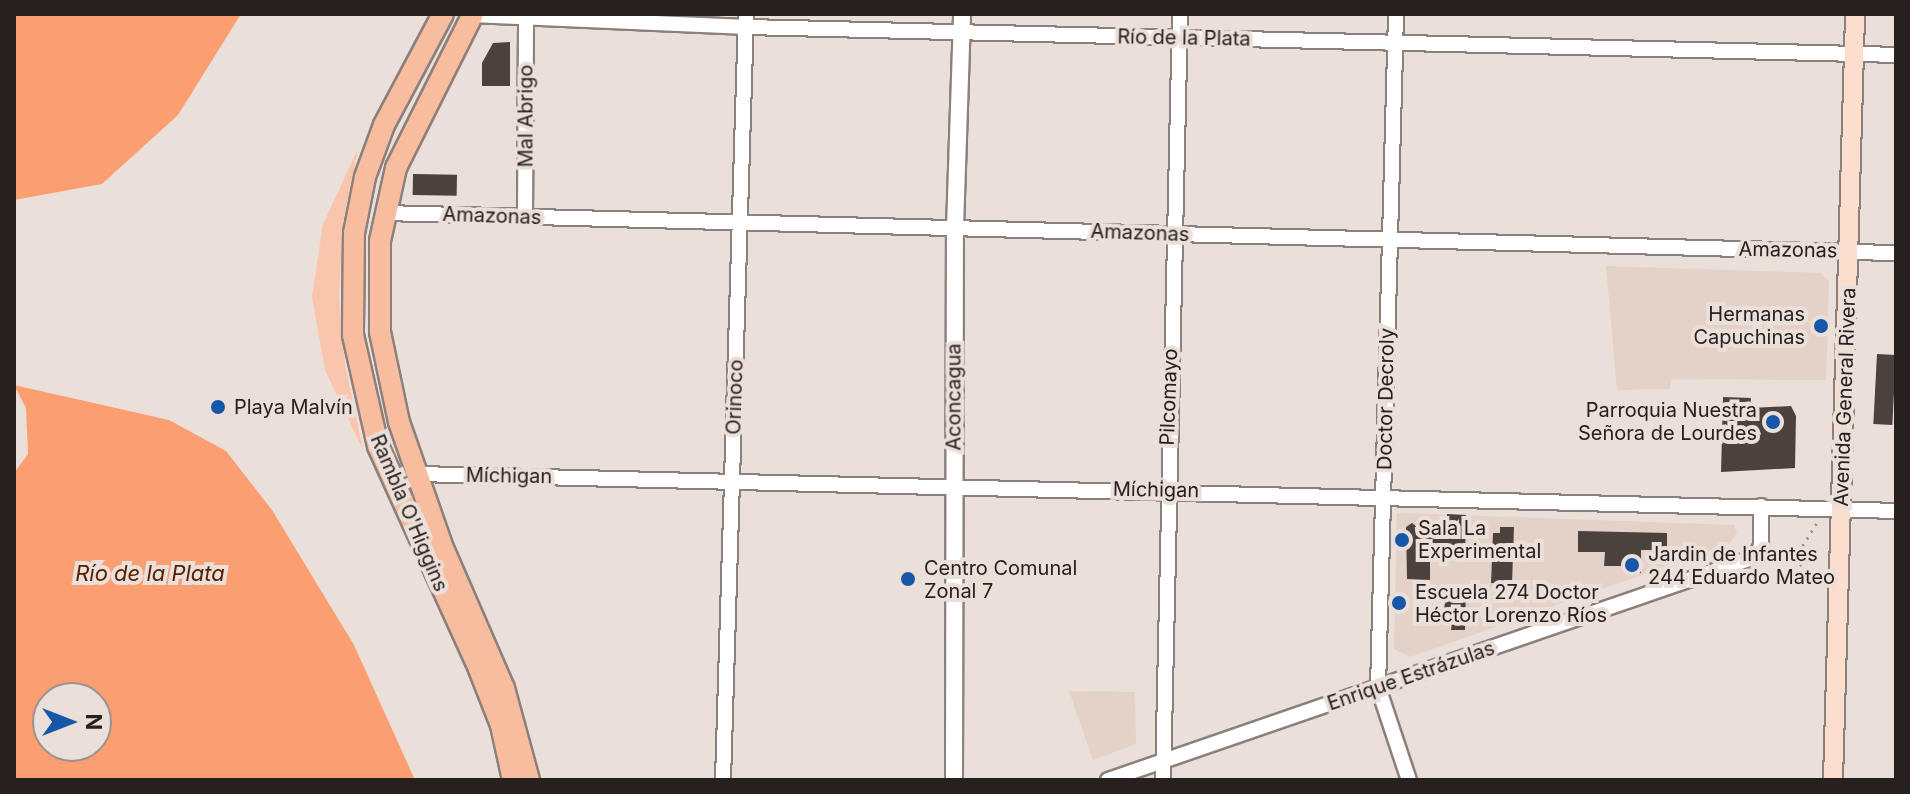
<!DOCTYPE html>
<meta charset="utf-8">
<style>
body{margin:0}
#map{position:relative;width:1910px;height:794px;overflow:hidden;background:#ebdfd9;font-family:Inter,sans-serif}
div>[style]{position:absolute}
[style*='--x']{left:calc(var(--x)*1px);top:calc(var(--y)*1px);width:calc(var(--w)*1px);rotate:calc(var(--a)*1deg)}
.built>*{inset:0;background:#e4d1c8}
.green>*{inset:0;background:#f9c5ac}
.water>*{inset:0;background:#fb9f72}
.building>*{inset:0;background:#4c423d;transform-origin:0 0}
.path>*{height:3px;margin-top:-1.5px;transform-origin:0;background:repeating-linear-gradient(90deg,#9a918c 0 2px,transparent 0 8px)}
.roads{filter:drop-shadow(2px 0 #8b807b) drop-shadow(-2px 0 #8b807b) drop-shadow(0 2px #8b807b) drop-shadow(0 -2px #8b807b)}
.minor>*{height:14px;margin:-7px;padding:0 7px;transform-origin:7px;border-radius:7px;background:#fff}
.tertiary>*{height:16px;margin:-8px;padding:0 8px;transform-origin:8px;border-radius:8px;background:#fff}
.secondary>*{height:18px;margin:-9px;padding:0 9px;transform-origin:9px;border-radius:9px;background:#fcdecf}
.primary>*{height:20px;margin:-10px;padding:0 10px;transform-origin:10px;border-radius:10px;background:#f8bd9f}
.dots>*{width:22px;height:22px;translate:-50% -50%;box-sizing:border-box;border:4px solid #ebdfd9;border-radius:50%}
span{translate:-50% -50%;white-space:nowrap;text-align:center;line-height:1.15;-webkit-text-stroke:8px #ebdfd9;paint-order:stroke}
.street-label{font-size:20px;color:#26211f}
.poi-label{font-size:20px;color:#26211f}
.right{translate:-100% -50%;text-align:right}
.left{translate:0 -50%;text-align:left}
.water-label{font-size:22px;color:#572000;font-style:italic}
.frame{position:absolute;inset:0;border:16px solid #26211f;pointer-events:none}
.north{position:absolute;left:32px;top:682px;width:80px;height:80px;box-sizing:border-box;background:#ebdfd9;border:2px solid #9c938f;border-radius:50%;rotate:90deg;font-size:22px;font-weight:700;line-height:32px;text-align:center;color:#26211f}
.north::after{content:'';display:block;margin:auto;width:28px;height:36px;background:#1657a7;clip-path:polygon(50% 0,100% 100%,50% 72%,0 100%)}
</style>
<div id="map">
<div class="built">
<div style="clip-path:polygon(1606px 266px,1821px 273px,1829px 281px,1826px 380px,1671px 379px,1670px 389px,1617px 390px)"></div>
<div style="clip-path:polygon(1397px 513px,1734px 525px,1737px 533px,1729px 544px,1410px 657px,1394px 649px)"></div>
<div style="clip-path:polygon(1069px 691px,1135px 692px,1136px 744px,1093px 760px)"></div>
</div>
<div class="green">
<div style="clip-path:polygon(358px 149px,343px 222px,339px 296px,345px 364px,363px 450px,325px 370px,312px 297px,323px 224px)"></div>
</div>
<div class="water">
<div style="clip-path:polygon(14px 14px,241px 14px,178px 115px,102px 184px,14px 200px)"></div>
<div style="clip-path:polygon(evenodd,14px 385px,169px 420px,226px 451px,272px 510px,354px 645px,415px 780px,14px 780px,14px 473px,28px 454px,26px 408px,14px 385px,48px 698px,96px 698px,96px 746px,48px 746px,48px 698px)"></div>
</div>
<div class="building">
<div style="clip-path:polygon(510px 42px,510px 86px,482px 86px,482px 63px,493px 43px)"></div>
<div style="left:413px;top:174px;width:44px;height:21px;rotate:1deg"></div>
<div style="left:1877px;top:354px;width:19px;height:70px;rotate:3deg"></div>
<div style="clip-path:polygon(1723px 397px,1751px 398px,1750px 408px,1791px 406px,1796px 416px,1795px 468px,1721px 472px)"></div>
<div style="clip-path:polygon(1447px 514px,1466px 515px,1465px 558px,1430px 557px,1430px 580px,1407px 579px,1406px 527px,1412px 523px,1421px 530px,1446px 530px)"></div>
<div style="clip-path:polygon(1500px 527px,1514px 527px,1512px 584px,1491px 583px,1493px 533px,1500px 533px)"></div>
<div style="clip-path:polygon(1578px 531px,1667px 533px,1667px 550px,1641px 550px,1641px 573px,1629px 572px,1629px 566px,1604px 566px,1605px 552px,1578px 552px)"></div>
<div style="clip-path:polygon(1445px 589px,1466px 590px,1465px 630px,1451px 630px,1452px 622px,1444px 622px)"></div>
</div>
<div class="path">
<div style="--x:1771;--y:558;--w:23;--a:2"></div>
<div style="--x:1794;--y:559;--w:37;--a:38"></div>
<div style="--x:1794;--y:559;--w:43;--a:-57.4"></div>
</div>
<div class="roads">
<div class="minor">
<div style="--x:1396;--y:14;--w:673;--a:91.53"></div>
<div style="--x:1378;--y:687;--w:98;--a:71.6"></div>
<div style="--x:473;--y:15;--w:273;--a:2.5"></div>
<div style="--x:746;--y:27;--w:1150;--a:1.39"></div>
<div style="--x:384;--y:213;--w:1513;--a:1.52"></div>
<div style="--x:525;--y:217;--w:201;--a:-89.7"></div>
<div style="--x:417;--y:474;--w:1479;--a:1.43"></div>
<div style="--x:723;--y:780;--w:766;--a:-88.28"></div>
<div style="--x:1108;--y:780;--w:684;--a:-19.02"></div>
<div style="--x:1755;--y:557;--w:13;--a:-61"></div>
<div style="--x:1761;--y:546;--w:40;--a:-90"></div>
<div style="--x:1163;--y:780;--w:766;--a:-88.73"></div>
</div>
<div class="tertiary">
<div style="--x:954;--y:780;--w:552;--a:-89.9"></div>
<div style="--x:955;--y:228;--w:214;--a:-88.1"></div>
</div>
<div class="secondary">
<div style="--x:1833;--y:780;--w:766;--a:-88.35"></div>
</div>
<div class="primary">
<div style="--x:443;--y:14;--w:126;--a:118"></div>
<div style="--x:384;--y:125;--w:55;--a:110.1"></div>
<div style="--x:365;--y:177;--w:57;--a:101.1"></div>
<div style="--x:354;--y:233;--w:102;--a:90.6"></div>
<div style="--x:353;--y:335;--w:114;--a:77.3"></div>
<div style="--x:378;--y:446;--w:245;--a:65.6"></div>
<div style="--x:479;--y:669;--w:60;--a:68.6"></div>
<div style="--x:501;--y:725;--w:56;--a:77.7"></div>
<div style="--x:473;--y:14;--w:172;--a:116.6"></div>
<div style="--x:396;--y:168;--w:75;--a:102.4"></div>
<div style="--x:380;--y:241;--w:91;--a:90"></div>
<div style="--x:380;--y:332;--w:92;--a:78.1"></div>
<div style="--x:399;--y:422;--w:133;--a:70.8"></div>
<div style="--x:443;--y:548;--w:153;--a:66.5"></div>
<div style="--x:504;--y:688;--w:95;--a:74.8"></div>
</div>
</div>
<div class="dots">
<div style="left:1821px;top:326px;background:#1657a7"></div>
<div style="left:218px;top:407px;background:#1657a7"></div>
<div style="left:1773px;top:422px;background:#1657a7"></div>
<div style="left:1402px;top:540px;background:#1657a7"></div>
<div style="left:1632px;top:565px;background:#1657a7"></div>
<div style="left:908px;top:579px;background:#1657a7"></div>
<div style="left:1399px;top:603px;background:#1657a7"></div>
</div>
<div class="street-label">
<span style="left:1184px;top:38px;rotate:1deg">Río de la Plata</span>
<span style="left:526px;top:116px;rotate:-90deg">Mal Abrigo</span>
<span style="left:492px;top:216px;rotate:2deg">Amazonas</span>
<span style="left:1140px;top:233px;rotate:2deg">Amazonas</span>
<span style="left:1788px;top:250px;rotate:1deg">Amazonas</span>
<span style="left:735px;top:397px;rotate:-88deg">Orinoco</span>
<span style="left:954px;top:397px;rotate:-90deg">Aconcagua</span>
<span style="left:1169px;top:397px;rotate:-88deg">Pilcomayo</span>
<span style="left:1845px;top:397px;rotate:-88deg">Avenida General Rivera</span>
<span style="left:1386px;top:399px;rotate:-89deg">Doctor Decroly</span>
<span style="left:509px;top:476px;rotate:1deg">Míchigan</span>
<span style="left:1156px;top:490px;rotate:1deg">Míchigan</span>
<span style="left:409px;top:513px;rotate:67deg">Rambla O'Higgins</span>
<span style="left:1411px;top:676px;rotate:-19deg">Enrique Estrázulas</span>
</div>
<div class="poi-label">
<span class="right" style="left:1805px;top:326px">Hermanas<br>Capuchinas</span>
<span class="left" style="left:234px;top:407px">Playa Malvín</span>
<span class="right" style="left:1757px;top:422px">Parroquia Nuestra<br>Señora de Lourdes</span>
<span class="left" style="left:1418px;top:540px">Sala La<br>Experimental</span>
<span class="left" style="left:1648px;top:566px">Jardin de Infantes<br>244 Eduardo Mateo</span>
<span class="left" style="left:924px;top:580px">Centro Comunal<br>Zonal 7</span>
<span class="left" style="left:1415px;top:604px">Escuela 274 Doctor<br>Héctor Lorenzo Ríos</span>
</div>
<div class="water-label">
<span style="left:150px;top:574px">Río de la Plata</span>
</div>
<div class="frame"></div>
<div class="north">N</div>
</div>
